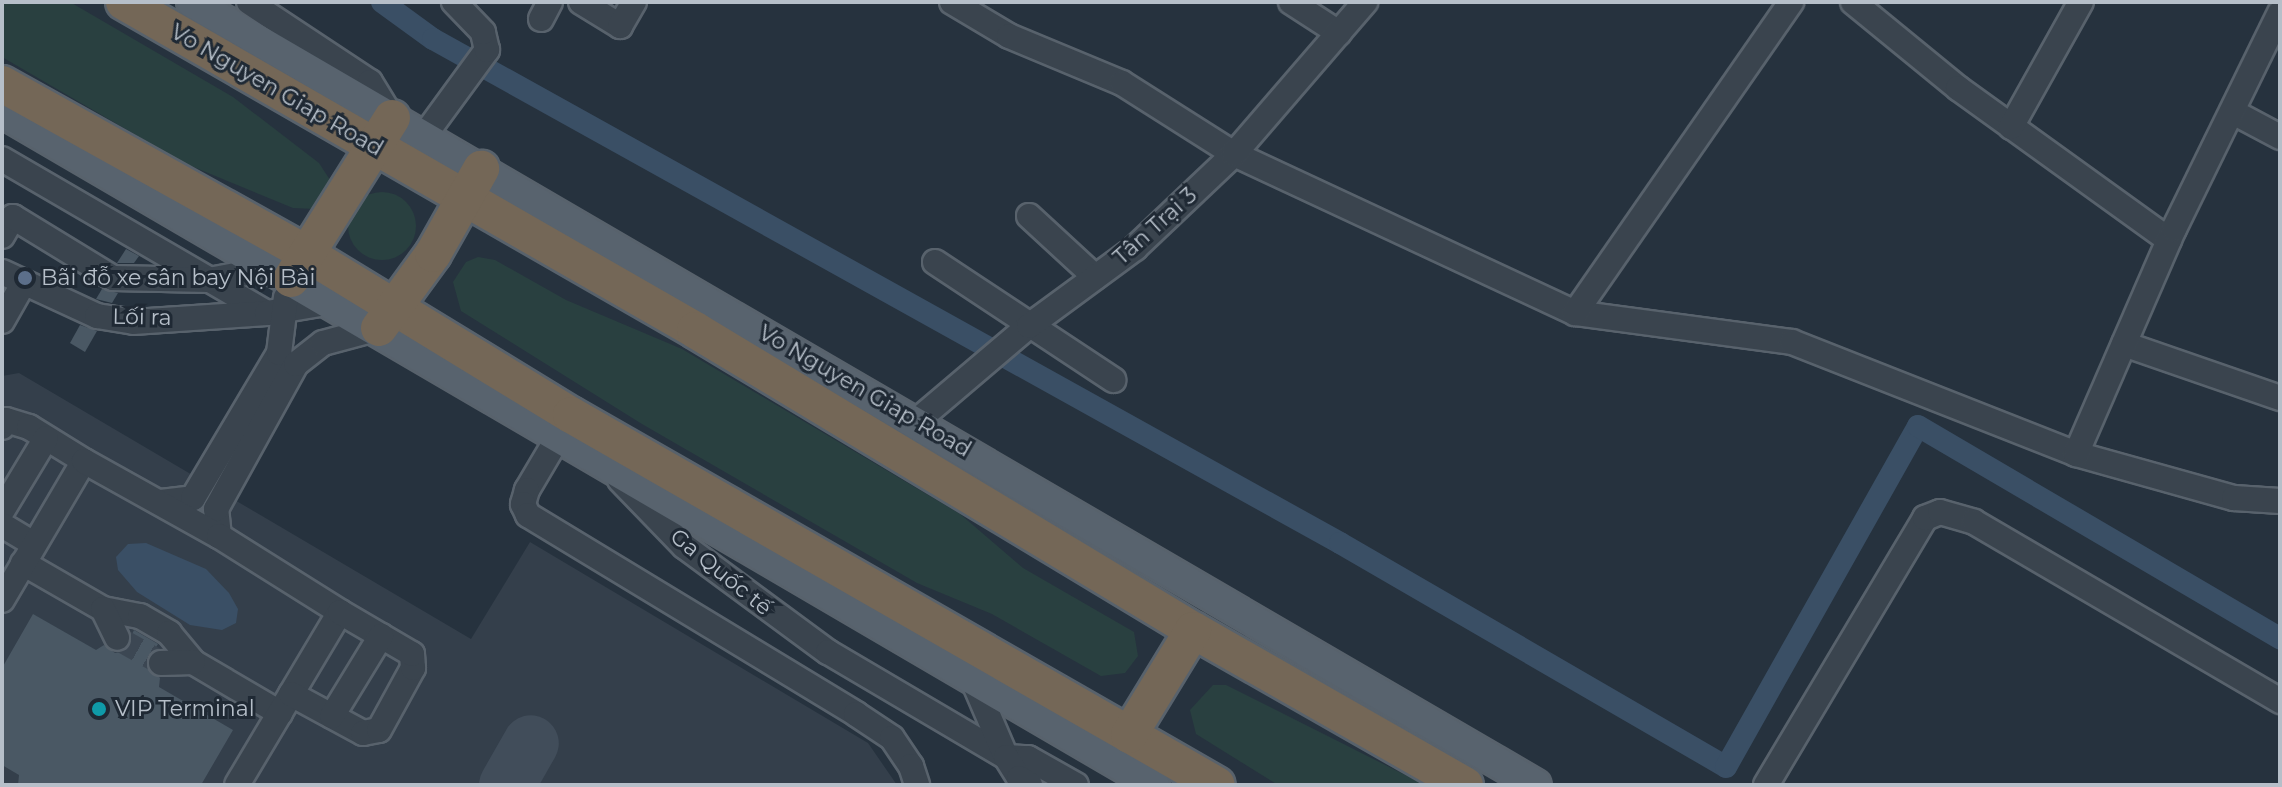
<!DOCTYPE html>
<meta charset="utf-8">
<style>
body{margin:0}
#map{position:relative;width:2282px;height:787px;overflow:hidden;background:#26323e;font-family:Montserrat,sans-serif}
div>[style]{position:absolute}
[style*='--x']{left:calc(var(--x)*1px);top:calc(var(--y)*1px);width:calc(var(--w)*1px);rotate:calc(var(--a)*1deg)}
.airport>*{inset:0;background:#343f4b}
.green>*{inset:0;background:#294040}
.round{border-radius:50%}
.water>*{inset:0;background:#3a4f65}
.canal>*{height:22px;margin:-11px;padding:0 11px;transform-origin:11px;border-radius:11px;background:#3a4f65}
.taxiway>*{height:56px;margin:-28px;padding:0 28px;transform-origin:28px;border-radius:28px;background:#414d5a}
.building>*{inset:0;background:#4a5864}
.minor-tunnel>*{height:24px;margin-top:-12px;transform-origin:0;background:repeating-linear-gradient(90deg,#3c4753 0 24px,transparent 0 36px)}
.roads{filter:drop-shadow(2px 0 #58626c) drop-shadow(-2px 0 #58626c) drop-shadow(0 2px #58626c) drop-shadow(0 -2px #58626c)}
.minor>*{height:24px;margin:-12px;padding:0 12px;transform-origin:12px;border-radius:12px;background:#3a444e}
.major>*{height:30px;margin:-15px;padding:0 15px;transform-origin:15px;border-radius:15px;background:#58636e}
.highway>*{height:36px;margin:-18px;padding:0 18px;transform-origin:18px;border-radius:18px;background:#746757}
.dots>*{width:22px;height:22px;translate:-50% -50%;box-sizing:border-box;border:4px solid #1f2934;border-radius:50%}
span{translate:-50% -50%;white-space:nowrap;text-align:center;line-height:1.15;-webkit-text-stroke:6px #1f2934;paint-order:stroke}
.street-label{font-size:22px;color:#b6bfc9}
.poi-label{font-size:22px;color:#b6bfc9}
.left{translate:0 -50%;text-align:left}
.frame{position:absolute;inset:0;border:4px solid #b6bfc9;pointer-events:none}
</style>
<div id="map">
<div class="airport">
<div style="clip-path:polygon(19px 373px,471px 639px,530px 542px,868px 743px,897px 785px,2px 785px,2px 376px)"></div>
</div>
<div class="green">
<div style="clip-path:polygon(2px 2px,70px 2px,233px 97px,319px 163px,332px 183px,316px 209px,293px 208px,184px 163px,2px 57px)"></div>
<div class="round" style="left:348px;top:192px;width:68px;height:68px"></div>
<div style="clip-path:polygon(478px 257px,495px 260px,566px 300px,682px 349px,960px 514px,1023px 568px,1134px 632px,1138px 656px,1125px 673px,1101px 676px,992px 614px,917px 583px,642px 424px,461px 311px,453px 282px,466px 262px)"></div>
<div style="clip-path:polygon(1213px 685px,1226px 685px,1425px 785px,1278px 785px,1196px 734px,1190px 710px)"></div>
</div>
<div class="water">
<div style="clip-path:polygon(146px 543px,206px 569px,229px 593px,238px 609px,236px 623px,222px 630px,190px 625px,137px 592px,118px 570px,116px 557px,128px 544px)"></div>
</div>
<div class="canal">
<div style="--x:382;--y:2;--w:63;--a:36"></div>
<div style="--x:433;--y:39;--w:1038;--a:29.06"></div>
<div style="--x:1340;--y:543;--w:446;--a:30.1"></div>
<div style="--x:1726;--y:767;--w:391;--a:-60.6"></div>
<div style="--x:1918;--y:426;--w:420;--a:30.4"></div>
</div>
<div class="taxiway">
<div style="--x:507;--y:785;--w:48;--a:-60.3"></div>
</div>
<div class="building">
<div style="clip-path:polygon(126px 249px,139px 256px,134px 263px,117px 263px)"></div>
<div style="clip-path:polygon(102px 289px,118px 293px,112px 303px,96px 299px)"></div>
<div style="clip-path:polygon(80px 325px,97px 331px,85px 352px,70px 343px)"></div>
<div style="clip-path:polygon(33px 614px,96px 650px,104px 645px,115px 653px,124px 651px,134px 630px,158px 644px,146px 663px,160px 678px,159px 687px,233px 730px,201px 785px,18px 785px,19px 775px,2px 765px,2px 668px)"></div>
</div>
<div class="minor-tunnel">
<div style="--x:117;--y:638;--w:51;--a:29.6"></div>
</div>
<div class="roads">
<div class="minor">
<div style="--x:249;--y:2;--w:145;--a:33.5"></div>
<div style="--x:370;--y:82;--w:42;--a:58.6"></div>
<div style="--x:581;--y:2;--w:46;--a:31.6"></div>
<div style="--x:620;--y:26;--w:28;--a:-60"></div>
<div style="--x:952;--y:2;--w:66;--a:30.8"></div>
<div style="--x:1009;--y:36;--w:122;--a:22.6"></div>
<div style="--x:1122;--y:83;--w:133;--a:32.4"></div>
<div style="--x:1234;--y:154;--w:376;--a:25"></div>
<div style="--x:1575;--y:313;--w:219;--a:7.6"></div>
<div style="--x:1792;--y:342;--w:305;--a:21.5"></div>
<div style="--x:2076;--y:454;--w:164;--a:15.6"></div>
<div style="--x:2234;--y:498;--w:46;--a:3.7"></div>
<div style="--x:1291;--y:2;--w:57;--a:32.9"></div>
<div style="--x:1853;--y:2;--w:136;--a:39.3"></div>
<div style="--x:1958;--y:88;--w:260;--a:35.8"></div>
<div style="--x:541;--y:19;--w:19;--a:-62"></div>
<div style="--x:2233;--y:112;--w:53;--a:28"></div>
<div style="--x:2011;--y:127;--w:143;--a:-60.8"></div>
<div style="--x:424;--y:136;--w:107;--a:-53.8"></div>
<div style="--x:487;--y:50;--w:18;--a:-103"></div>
<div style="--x:483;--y:32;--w:42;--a:-134"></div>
<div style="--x:2;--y:159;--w:306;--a:30.2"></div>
<div style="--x:1029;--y:216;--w:90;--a:42.7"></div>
<div style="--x:2;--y:236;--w:22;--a:-60"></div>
<div style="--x:13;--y:217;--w:117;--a:31.4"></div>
<div style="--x:113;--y:278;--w:96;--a:1.2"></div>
<div style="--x:209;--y:280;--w:65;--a:-10.6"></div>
<div style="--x:935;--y:262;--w:214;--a:33.5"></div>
<div style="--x:2;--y:272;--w:105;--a:24.9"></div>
<div style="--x:97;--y:316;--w:36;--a:9"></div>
<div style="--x:133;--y:322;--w:134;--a:-3.8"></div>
<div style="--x:267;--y:313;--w:66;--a:-9.6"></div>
<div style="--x:1575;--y:313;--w:379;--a:-55.2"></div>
<div style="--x:2;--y:321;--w:43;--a:-60.4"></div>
<div style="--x:2124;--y:344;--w:165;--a:19.1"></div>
<div style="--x:918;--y:420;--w:145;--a:-40.3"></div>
<div style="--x:1029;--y:326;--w:132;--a:-36.3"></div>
<div style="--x:1135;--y:248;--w:137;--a:-43.5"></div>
<div style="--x:1234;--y:154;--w:201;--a:-49.2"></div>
<div style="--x:566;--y:424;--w:77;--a:120.6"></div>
<div style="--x:527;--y:490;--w:15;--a:106"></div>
<div style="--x:523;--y:504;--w:12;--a:66"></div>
<div style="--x:528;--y:515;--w:384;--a:31.2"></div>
<div style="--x:856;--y:714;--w:43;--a:33.7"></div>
<div style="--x:892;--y:738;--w:34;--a:56"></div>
<div style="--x:911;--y:766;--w:20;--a:72"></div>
<div style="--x:2;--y:427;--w:8;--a:-60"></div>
<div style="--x:6;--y:420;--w:24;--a:17"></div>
<div style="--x:29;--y:427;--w:65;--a:31.7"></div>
<div style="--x:2076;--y:454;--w:245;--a:-66.5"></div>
<div style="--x:2174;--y:229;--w:241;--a:-63.9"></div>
<div style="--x:620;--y:480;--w:92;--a:45.9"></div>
<div style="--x:684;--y:546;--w:179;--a:36.4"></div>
<div style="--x:828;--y:652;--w:207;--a:30.5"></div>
<div style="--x:1006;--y:757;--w:22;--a:3"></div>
<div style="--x:1028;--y:758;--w:55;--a:29.4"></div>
<div style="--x:161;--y:502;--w:32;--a:-7"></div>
<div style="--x:193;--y:498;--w:169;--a:-59.3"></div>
<div style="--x:279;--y:353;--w:56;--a:-82.9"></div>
<div style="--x:2;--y:511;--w:85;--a:-58.9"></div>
<div style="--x:2;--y:525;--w:37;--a:31"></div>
<div style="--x:219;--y:536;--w:27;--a:-96"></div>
<div style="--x:216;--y:509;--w:166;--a:-61.1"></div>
<div style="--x:296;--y:364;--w:34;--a:-38"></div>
<div style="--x:323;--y:343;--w:58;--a:-15"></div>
<div style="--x:23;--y:563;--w:92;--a:29.9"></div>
<div style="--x:103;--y:609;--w:38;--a:11"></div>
<div style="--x:140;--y:616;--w:34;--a:30"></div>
<div style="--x:169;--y:633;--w:38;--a:50"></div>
<div style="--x:193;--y:662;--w:101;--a:30.4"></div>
<div style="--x:2;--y:600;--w:161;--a:-59.5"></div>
<div style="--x:84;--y:461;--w:154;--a:29.1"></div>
<div style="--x:219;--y:536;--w:143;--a:32.1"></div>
<div style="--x:340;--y:612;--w:201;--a:120.8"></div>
<div style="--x:103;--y:609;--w:32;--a:64"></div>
<div style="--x:161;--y:663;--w:32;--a:-2"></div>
<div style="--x:973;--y:680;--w:84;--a:66.8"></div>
<div style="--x:1006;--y:757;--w:25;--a:58"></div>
<div style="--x:1019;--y:778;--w:13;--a:32"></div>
<div style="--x:291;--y:694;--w:82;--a:28.4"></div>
<div style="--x:363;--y:733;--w:16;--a:-11"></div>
<div style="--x:379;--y:730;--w:71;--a:-61.3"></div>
<div style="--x:413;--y:668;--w:14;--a:-94"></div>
<div style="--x:412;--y:654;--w:83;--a:-149.7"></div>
<div style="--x:332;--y:716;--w:94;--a:-58.5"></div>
<div style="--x:1766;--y:785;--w:311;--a:-59.2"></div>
<div style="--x:1925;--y:518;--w:16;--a:-22"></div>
<div style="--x:1940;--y:512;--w:35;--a:16"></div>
<div style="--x:1974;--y:522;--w:355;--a:30.3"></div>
</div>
<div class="major">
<div style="--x:192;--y:2;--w:1555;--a:30.22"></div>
<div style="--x:2;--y:112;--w:1334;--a:30.29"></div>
</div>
<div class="highway">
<div style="--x:124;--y:2;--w:659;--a:29.87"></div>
<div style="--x:695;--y:330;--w:581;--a:31.07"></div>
<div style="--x:1193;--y:630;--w:313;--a:29.7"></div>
<div style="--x:2;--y:84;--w:349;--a:29.1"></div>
<div style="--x:307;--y:254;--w:309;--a:31.4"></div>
<div style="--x:571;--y:415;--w:744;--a:29.8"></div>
<div style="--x:291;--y:279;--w:190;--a:-57.9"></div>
<div style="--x:379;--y:328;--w:92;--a:-53.9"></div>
<div style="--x:433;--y:254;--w:98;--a:-60.5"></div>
<div style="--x:1129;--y:735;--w:123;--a:-58.6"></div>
</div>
</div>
<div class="dots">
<div style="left:25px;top:278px;background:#5c6f8a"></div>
<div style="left:99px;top:709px;background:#0f9aa8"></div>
</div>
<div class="street-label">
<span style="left:277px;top:90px;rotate:30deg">Vo Nguyen Giap Road</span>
<span style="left:1155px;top:226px;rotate:-42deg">Tân Trại 3</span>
<span style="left:142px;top:317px;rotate:1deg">Lối ra</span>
<span style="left:865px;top:391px;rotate:30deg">Vo Nguyen Giap Road</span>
<span style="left:721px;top:572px;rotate:39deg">Ga Quốc tế</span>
</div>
<div class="poi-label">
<span class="left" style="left:41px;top:278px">Bãi đỗ xe sân bay Nội Bài</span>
<span class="left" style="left:115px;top:709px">VIP Terminal</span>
</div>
<div class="frame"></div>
</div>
